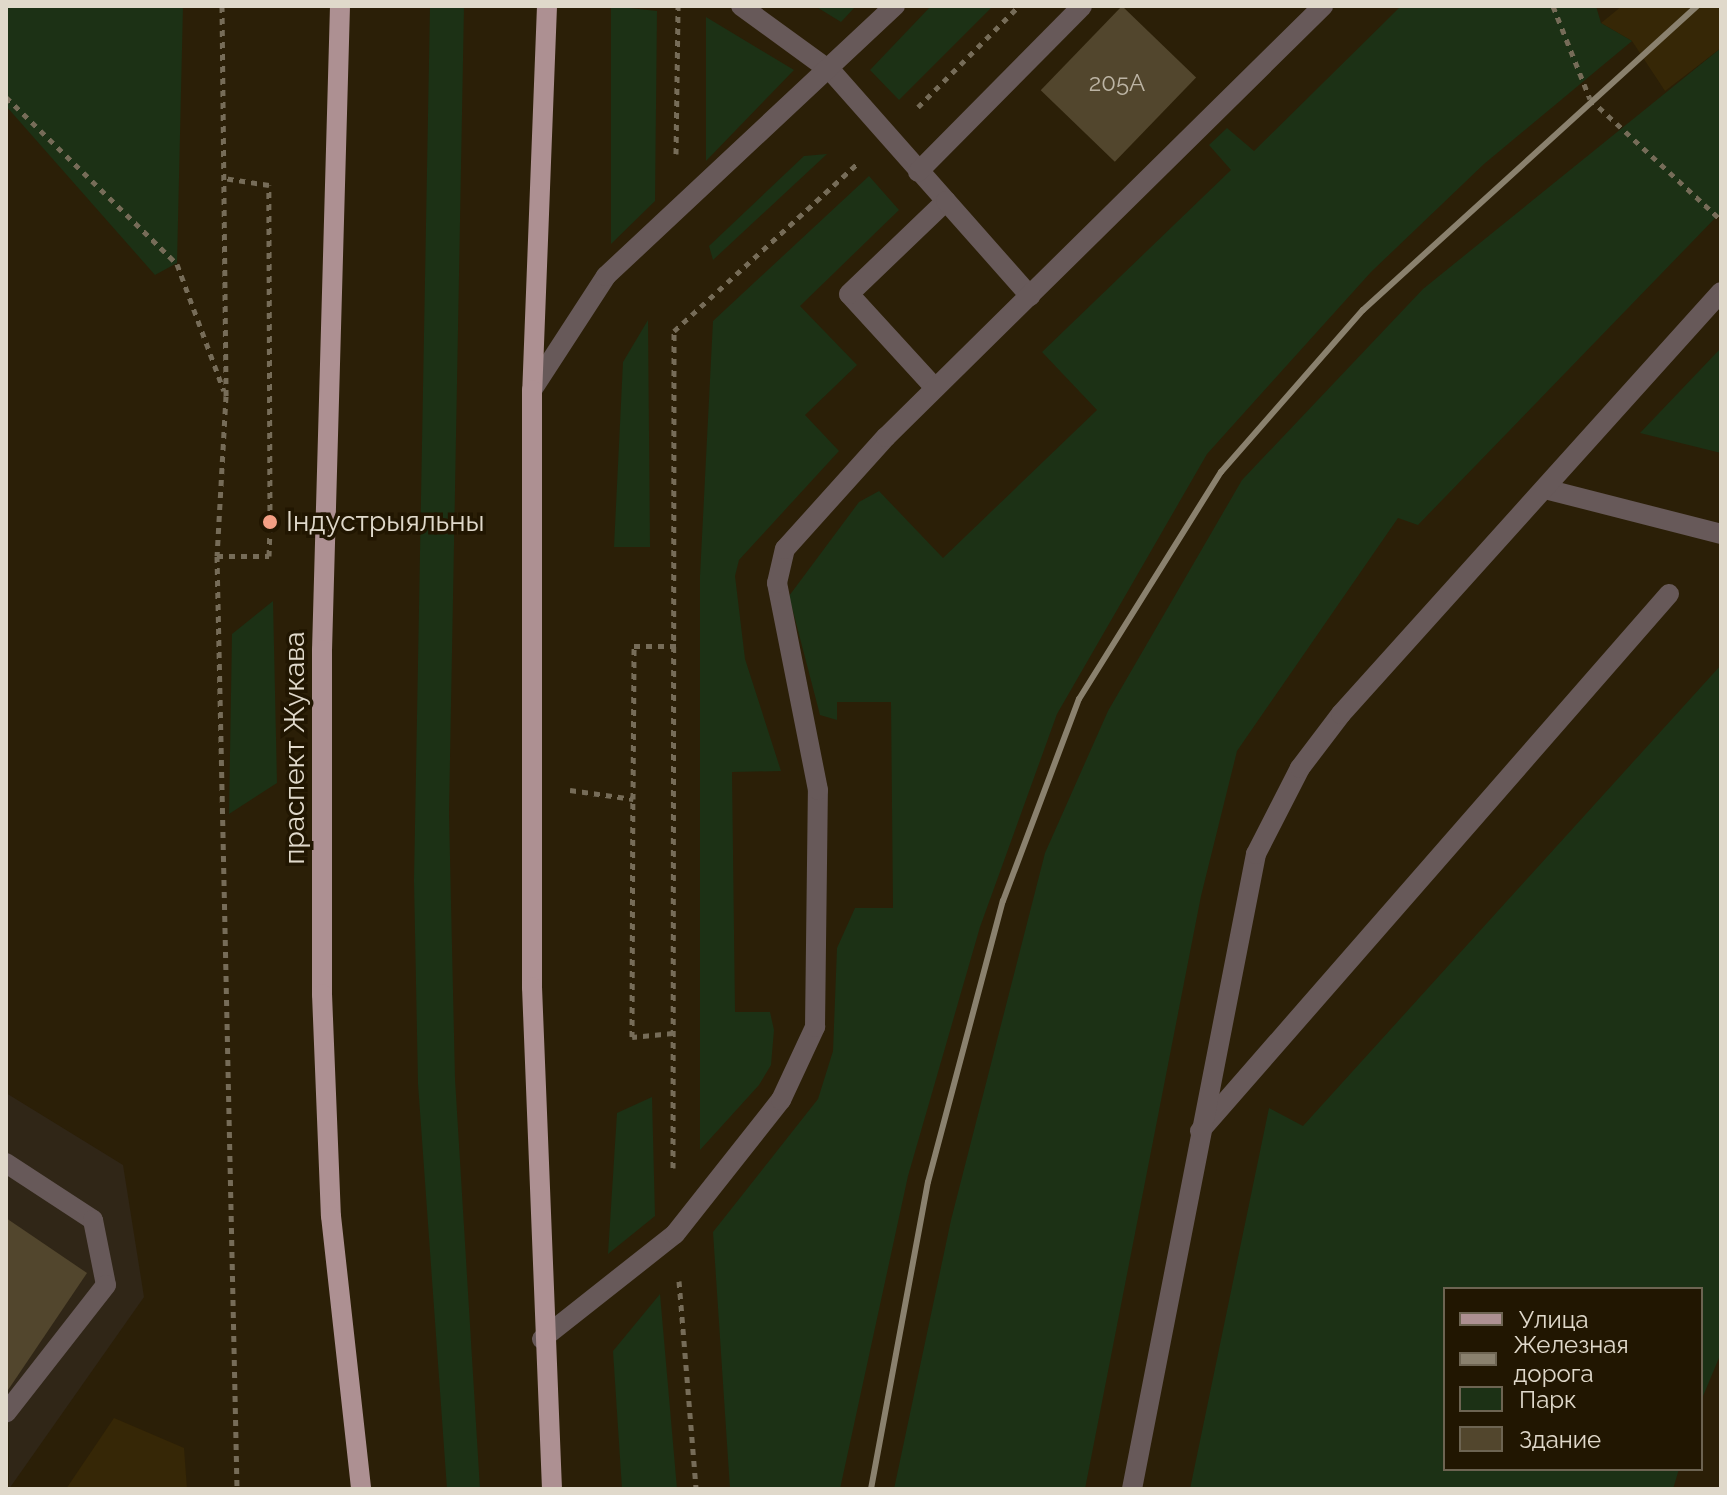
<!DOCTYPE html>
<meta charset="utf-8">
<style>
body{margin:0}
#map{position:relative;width:1727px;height:1495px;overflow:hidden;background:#2b1f07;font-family:Raleway,sans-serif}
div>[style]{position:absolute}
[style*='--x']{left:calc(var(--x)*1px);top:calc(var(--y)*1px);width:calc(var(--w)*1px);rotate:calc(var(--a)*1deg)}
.built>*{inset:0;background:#362706}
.industrial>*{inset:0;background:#302617}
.green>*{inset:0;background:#1c3115}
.building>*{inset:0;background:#52462d;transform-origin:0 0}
.path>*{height:5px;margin-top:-2.5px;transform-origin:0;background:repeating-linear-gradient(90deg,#766c58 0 6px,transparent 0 12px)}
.service>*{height:20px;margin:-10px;padding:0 10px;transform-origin:10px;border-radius:10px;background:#675959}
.primary>*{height:20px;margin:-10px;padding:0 10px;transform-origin:10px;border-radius:10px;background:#ad9092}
.rail>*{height:6px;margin:-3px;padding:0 3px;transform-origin:3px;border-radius:3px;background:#8a816e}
.dots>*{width:22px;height:22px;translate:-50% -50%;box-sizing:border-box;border:4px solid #211601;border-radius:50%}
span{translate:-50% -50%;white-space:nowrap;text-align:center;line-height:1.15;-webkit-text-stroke:7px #211601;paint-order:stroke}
.number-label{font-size:24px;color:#bcb4a4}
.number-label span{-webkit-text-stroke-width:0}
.poi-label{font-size:28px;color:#e0d9cb}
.left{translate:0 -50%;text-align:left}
.street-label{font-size:28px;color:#e0d9cb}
.frame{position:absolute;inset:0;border:8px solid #e0d9cb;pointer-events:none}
.legend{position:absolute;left:1443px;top:1287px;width:260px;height:184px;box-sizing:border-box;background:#211601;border:2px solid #6d6452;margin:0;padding:10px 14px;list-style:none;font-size:24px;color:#e0d9cb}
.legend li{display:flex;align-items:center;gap:16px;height:40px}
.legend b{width:40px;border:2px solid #6d6452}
</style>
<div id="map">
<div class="built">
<div style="clip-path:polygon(1622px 6px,1721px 6px,1721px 48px,1665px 91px,1632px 41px,1601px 23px)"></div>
<div style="clip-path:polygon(114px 1418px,184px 1448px,187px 1489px,66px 1489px)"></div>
</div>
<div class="industrial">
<div style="clip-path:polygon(6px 1093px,123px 1165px,144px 1297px,9px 1489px)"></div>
</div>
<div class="green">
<div style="clip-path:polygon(6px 6px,183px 6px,177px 263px,155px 275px,6px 106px)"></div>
<div style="clip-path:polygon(430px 6px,464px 6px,449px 813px,455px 1079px,480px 1489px,447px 1489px,418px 1084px,414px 881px)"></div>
<div style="clip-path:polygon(611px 6px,657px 11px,655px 201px,611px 244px)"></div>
<div style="clip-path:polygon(815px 6px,856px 6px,841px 22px)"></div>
<div style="clip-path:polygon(931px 6px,993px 6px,899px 100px,870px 70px)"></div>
<div style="clip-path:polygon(1401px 6px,1596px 6px,1601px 23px,1632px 41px,1484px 164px,1371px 272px,1207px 454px,1057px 714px,980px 927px,908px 1176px,840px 1489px,730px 1489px,713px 1232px,818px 1099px,833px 1051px,837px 948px,855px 908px,893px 908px,891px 702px,837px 702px,837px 720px,820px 715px,789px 596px,859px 502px,879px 491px,943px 558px,1097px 410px,1042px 352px,1231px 170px,1209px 145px,1227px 128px,1254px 151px)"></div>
<div style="clip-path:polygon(706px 17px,794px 70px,706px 161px)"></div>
<div style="clip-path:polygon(1721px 48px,1721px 212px,1418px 525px,1398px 518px,1237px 751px,1201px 896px,1085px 1489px,894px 1489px,951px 1220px,1045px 853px,1108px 711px,1242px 480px,1423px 289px)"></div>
<div style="clip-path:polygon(827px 154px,713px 260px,709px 246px,804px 156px)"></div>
<div style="clip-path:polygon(869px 176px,899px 210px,800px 306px,857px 365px,805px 415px,839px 451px,739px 560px,735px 576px,745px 659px,781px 771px,732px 772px,735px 1012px,770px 1012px,774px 1030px,771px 1065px,759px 1085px,700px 1150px,700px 576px,713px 321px)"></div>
<div style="clip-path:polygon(648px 320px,650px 547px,614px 547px,623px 362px)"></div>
<div style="clip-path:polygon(1721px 348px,1721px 453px,1640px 433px)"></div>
<div style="clip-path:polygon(273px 601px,277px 783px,229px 814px,232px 634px)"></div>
<div style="clip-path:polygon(1721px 665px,1721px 1353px,1701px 1401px,1701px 1289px,1445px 1289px,1445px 1469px,1679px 1469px,1673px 1489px,1190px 1489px,1269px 1108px,1303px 1126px)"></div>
<div style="clip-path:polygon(652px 1097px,655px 1216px,608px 1254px,617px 1113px)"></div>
<div style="clip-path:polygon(660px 1294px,677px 1489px,622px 1489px,613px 1351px)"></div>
</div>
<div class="building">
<div style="left:1122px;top:6px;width:103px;height:117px;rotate:44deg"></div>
<div style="clip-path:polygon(6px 1218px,87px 1273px,6px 1393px)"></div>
</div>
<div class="path">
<div style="--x:222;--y:6;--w:390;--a:89.4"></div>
<div style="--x:226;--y:396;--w:160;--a:93.2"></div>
<div style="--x:217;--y:556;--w:933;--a:88.77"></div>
<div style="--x:1553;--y:6;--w:100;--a:68.3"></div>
<div style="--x:1590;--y:99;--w:178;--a:42.7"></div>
<div style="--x:6;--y:97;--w:239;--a:44.3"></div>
<div style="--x:177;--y:264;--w:135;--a:69.7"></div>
<div style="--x:918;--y:107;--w:143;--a:-45"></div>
<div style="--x:676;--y:154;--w:147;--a:-89.2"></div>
<div style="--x:217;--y:556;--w:52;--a:0"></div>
<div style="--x:269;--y:556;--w:34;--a:-88"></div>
<div style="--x:270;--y:522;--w:337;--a:-90.2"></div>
<div style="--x:269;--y:185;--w:46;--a:-171.2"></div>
<div style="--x:570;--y:790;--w:64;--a:8.1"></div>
<div style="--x:673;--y:1033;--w:41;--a:174.4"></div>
<div style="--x:632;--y:1037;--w:238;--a:-89.8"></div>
<div style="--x:633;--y:799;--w:153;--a:-89.6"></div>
<div style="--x:634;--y:646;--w:42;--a:0"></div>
<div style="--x:673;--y:1168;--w:837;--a:-89.93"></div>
<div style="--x:674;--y:331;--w:249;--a:-42.4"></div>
<div style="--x:679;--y:1281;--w:209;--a:85.3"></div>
</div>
<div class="service">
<div style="--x:741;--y:6;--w:112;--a:36"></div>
<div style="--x:832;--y:72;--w:172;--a:48.5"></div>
<div style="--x:918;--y:172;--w:233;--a:-45.3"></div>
<div style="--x:935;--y:388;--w:127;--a:-132.5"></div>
<div style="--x:849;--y:294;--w:134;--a:-43.8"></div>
<div style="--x:946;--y:201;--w:127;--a:48.5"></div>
<div style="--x:532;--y:390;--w:136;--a:-57"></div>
<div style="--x:606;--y:276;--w:396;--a:-43.1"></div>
<div style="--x:1545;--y:489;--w:182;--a:14.3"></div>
<div style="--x:1200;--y:1131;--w:713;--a:-48.87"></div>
<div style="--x:6;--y:1163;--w:104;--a:33.2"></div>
<div style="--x:93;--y:1220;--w:66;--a:78.7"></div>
<div style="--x:106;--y:1285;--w:162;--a:128"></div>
<div style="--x:542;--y:1339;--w:169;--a:-38.3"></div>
<div style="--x:675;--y:1234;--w:171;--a:-51.7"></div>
<div style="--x:781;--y:1100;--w:81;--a:-65"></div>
<div style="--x:815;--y:1027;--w:237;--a:-89.3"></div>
<div style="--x:818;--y:790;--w:211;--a:-101.2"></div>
<div style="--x:777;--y:583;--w:35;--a:-77"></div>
<div style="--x:785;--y:549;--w:151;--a:-48"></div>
<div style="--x:886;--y:437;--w:614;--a:-44.6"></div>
<div style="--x:1132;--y:1489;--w:647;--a:-78.95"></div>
<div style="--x:1256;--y:854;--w:97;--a:-62.9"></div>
<div style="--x:1300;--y:768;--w:68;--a:-52.8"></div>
<div style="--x:1341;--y:714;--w:568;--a:-48"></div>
</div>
<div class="primary">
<div style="--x:340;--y:6;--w:644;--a:91.6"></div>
<div style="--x:322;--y:650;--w:344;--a:90"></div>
<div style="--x:322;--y:994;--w:222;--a:87.7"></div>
<div style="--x:331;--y:1216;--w:275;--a:83.7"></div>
<div style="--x:547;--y:6;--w:384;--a:92.2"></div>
<div style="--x:532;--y:390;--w:597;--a:90"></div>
<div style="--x:532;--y:987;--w:502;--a:87.72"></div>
</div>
<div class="rail">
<div style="--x:871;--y:1489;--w:312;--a:-79.5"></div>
<div style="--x:928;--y:1182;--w:291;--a:-75.1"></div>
<div style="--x:1003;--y:901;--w:216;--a:-69.4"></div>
<div style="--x:1079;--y:699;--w:268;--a:-58"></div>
<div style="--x:1221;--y:472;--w:215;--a:-48.8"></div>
<div style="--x:1363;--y:310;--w:452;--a:-42.3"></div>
</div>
<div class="dots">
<div style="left:270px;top:522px;background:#f39f84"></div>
</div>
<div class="number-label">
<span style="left:1117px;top:83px">205А</span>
</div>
<div class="poi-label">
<span class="left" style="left:286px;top:522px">Індустрыяльны</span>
</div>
<div class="street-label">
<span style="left:295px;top:748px;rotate:-90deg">праспект Жукава</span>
</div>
<div class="frame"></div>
<ul class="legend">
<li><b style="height:10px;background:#ad9092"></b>Улица</li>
<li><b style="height:10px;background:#8a816e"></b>Железная дорога</li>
<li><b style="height:22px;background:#1c3115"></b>Парк</li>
<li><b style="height:22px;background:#52462d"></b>Здание</li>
</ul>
</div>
